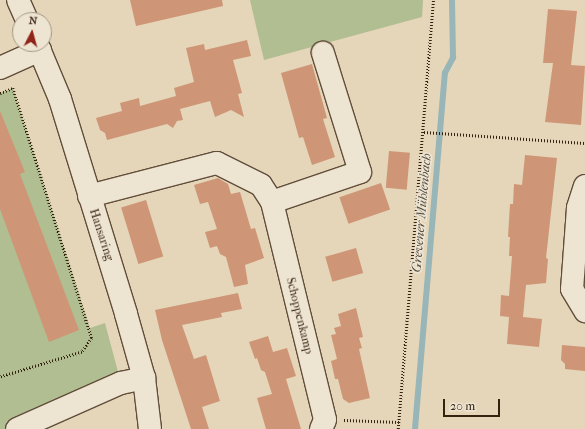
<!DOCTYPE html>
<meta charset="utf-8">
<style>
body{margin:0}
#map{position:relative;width:585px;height:429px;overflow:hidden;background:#e5d5b9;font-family:"IM FELL French Canon",serif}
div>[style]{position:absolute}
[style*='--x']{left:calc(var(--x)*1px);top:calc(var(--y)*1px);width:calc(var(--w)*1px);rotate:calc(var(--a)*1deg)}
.green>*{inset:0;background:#b1be92}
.stream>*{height:5.5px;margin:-2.75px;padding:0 2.75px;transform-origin:2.75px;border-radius:2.75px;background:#98b6b8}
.building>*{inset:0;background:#ce9676;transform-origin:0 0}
.path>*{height:2.5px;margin-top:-1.25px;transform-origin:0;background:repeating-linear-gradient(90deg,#352110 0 1px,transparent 0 3px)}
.roads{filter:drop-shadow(1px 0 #614e3a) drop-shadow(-1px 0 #614e3a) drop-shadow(0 1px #614e3a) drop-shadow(0 -1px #614e3a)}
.minor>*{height:22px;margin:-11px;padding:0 11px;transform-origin:11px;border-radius:11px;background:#eee4d2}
span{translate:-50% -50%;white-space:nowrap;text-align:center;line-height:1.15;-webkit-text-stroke:3.5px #eee4d2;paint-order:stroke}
.street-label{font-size:12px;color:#352110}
.water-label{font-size:13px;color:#534e42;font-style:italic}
.north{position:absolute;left:12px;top:12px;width:40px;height:40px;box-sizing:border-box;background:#eee4d2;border:1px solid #a49684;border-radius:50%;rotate:6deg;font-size:11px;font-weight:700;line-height:16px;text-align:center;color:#352110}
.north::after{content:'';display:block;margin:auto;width:14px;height:18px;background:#8f2418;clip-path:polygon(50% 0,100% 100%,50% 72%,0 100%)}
.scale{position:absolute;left:443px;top:399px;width:57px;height:18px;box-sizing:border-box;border:2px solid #352110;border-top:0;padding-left:5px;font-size:12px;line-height:14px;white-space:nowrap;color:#352110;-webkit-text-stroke:3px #eee4d2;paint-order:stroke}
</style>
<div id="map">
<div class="green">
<div style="clip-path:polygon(250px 0,423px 0,422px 17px,264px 60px)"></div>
<div style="clip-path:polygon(13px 88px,90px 328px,105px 323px,121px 383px,17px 429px,0 429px,0 93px)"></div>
</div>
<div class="stream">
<div style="--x:415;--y:429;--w:357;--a:-85.2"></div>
<div style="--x:445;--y:73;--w:17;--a:-62"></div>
<div style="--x:453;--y:58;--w:58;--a:-91"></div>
</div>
<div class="building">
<div style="clip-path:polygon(130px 0,222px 0,223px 6px,136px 26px)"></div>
<div style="clip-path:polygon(548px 9px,577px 11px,571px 65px,585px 66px,581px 125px,545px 122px,553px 63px,543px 63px)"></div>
<div style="clip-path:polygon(247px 40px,251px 56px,233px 60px,242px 93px,238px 94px,244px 117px,231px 110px,215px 117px,210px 101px,180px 109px,183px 120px,177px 121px,173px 128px,167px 124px,107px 140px,105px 133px,100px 130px,96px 118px,122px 111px,120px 103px,139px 98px,140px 106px,176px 96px,174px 88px,194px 82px,186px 48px,204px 44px,205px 50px)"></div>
<div style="clip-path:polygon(312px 64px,327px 118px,323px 119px,335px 157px,312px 165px,303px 137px,299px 138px,281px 73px)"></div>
<div style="clip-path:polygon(0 111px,25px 172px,20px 174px,79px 330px,49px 342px,0 209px)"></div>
<div style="left:389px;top:151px;width:21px;height:37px;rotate:5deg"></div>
<div style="clip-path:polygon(525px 155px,557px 158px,546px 258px,548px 259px,546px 283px,526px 285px,523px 317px,542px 319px,539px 347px,507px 344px,509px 317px,500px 316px,501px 295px,509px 296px,512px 256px,509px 256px,510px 237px,508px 237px,510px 204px,513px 204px,514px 184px,522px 185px)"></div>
<div style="clip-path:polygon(218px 178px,228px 184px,231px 194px,240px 192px,251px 229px,255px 228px,264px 258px,245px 265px,248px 284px,234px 287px,226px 257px,220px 254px,217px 246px,210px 248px,205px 232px,217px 229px,208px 202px,200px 204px,194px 185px)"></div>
<div style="left:381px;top:183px;width:28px;height:44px;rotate:71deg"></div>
<div style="left:146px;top:200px;width:59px;height:26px;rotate:73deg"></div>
<div style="left:356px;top:248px;width:26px;height:32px;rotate:74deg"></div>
<div style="clip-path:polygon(238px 293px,242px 309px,221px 313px,222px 317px,182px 325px,194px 359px,206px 355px,220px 401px,202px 407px,209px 429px,191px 429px,162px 340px,155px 310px)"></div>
<div style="clip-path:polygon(356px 308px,363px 337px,359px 338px,362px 348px,359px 349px,370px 398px,349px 403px,343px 399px,338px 379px,335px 379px,331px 361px,337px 359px,331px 335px,336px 334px,334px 328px,341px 326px,338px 314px)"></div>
<div style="clip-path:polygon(268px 336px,273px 352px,287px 348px,296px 376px,286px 379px,301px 429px,266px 429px,257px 398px,272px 394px,265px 372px,261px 370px,257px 358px,255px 359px,249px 342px)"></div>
<div style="clip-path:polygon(562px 345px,585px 347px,585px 371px,565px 369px,565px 364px,561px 360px)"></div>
</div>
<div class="path">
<div style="--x:0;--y:93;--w:14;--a:-21"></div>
<div style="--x:13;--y:88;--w:262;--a:72.5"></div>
<div style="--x:92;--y:338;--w:17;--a:126"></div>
<div style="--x:82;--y:352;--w:86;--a:163"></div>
<div style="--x:424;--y:132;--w:161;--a:3.9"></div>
<div style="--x:344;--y:420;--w:55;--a:2.1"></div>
<div style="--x:398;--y:429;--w:430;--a:-85.3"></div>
</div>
<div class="roads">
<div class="minor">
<div style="--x:18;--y:0;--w:22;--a:66"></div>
<div style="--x:37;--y:44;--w:60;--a:67.3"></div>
<div style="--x:60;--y:99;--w:225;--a:72.9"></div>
<div style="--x:126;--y:314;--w:66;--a:74.3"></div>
<div style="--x:144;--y:378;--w:51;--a:83.3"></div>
<div style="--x:0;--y:68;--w:44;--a:-24.2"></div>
<div style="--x:585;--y:186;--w:23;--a:108"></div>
<div style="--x:578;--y:208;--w:81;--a:94.2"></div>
<div style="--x:572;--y:289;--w:26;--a:59"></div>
<div style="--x:89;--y:196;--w:132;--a:-14.5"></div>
<div style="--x:217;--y:163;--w:49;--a:26.6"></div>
<div style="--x:261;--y:185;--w:20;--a:57"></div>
<div style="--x:272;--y:202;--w:93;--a:-18.8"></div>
<div style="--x:360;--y:172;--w:125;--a:-107.3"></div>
<div style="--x:272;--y:202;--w:224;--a:76.3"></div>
<div style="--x:325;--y:420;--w:10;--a:114"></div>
<div style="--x:17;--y:429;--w:114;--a:-23.9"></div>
<div style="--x:121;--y:383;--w:24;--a:-12"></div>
</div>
</div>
<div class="street-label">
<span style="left:101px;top:235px;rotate:72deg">Hansaring</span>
<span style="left:299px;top:316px;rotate:76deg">Schoppenkamp</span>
</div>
<div class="water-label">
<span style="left:422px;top:213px;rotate:-85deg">Grevener Mühlenbach</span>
</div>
<div class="north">N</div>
<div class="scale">20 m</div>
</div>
